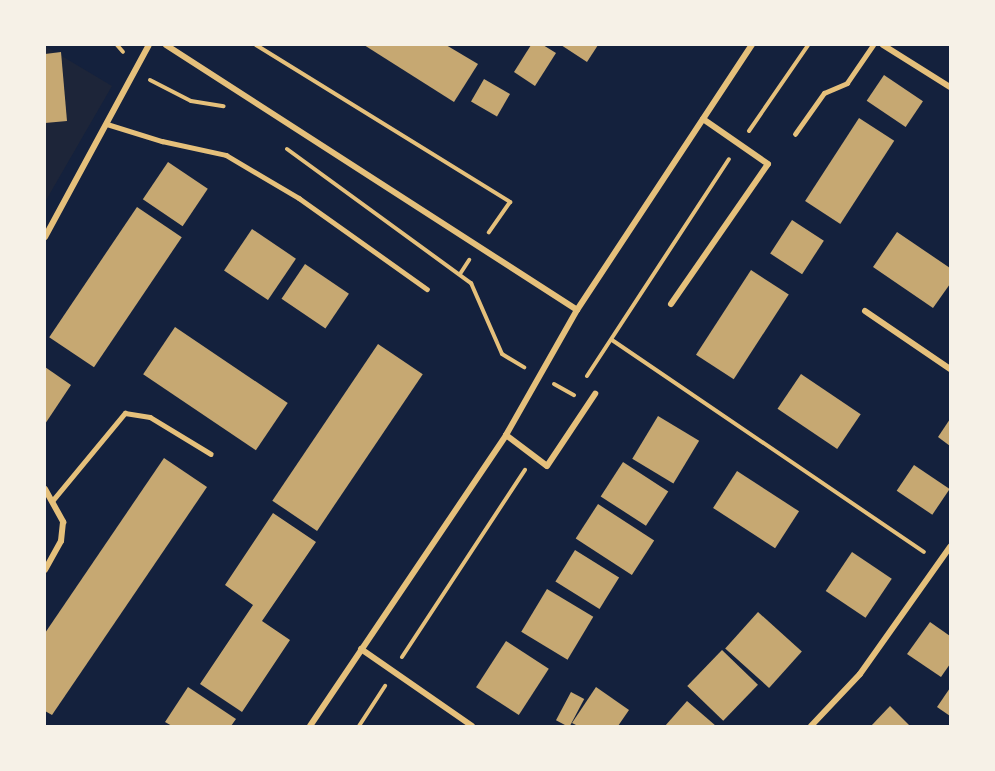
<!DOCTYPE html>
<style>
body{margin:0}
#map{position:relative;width:995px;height:771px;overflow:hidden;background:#14213d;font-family:Lato,sans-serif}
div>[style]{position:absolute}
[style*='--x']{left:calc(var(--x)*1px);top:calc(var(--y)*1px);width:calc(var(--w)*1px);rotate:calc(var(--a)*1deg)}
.green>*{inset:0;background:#1d2539}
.building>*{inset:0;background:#c6a872;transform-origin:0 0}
.path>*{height:4px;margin:-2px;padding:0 2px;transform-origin:2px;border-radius:2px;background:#e5c07b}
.service>*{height:4.5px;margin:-2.25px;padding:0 2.25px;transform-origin:2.25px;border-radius:2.25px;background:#e5c07b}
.minor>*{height:6px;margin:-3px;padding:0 3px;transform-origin:3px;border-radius:3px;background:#e5c07b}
span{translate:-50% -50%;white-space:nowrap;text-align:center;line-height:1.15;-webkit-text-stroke:4.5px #f6f1e7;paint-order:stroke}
.frame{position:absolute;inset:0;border:46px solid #f6f1e7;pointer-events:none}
</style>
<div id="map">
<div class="green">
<div style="clip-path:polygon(45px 46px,112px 86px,45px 202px)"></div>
</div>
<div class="building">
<div style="clip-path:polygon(364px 45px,446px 45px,478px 64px,454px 102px)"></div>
<div style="clip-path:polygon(531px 45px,543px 45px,556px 53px,535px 86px,514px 72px)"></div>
<div style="clip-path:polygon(561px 45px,598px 45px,587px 62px)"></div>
<div style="clip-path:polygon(61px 52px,67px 121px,45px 123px,45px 54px)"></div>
<div style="left:884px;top:75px;width:47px;height:31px;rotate:34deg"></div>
<div style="left:484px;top:79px;width:30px;height:26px;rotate:30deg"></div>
<div style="left:859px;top:118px;width:42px;height:99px;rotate:33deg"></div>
<div style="left:168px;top:162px;width:48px;height:45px;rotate:34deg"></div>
<div style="left:137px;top:207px;width:54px;height:157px;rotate:34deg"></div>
<div style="left:792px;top:220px;width:38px;height:40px;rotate:33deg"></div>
<div style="left:252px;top:229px;width:53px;height:50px;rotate:34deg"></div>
<div style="clip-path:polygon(897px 232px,950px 268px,950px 284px,933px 308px,873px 267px)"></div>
<div style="left:305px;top:264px;width:53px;height:42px;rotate:34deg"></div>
<div style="left:751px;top:270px;width:45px;height:101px;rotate:33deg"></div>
<div style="left:175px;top:327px;width:136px;height:57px;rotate:34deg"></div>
<div style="left:378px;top:344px;width:54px;height:189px;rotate:34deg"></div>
<div style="clip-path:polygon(45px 367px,71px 385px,45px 424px)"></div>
<div style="left:801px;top:374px;width:72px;height:42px;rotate:34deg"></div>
<div style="left:658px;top:416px;width:48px;height:50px;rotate:31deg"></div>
<div style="clip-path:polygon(950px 419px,950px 446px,938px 437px)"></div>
<div style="clip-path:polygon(164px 458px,207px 487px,52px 715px,45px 711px,45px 633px)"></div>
<div style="left:623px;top:462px;width:54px;height:41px;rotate:33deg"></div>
<div style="left:914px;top:465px;width:43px;height:31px;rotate:34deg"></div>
<div style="left:737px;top:471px;width:74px;height:44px;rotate:33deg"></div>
<div style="left:598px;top:504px;width:67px;height:41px;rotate:33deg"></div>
<div style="clip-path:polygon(273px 513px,316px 542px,262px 621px,290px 640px,242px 712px,200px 684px,253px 605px,225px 585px)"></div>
<div style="left:575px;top:550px;width:52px;height:37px;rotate:32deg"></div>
<div style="left:852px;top:552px;width:48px;height:47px;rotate:34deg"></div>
<div style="left:547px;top:589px;width:54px;height:50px;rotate:31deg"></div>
<div style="left:758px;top:612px;width:59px;height:49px;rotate:42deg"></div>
<div style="clip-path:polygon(930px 622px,950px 636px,950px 664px,941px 677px,907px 654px)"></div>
<div style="left:506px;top:641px;width:51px;height:55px;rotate:33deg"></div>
<div style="left:722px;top:650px;width:50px;height:50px;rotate:44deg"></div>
<div style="clip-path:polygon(188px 687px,236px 719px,231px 726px,172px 726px,165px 722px)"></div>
<div style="clip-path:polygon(596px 687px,629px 710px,618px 726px,578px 726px,572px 723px)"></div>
<div style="clip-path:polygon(950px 688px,950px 716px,937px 707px)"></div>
<div style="left:571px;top:692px;width:15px;height:32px;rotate:28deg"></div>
<div style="clip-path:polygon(687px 701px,716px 726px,665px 726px)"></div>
<div style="clip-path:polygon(890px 706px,910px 726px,871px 726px)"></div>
</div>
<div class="path">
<div style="--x:117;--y:45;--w:9;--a:49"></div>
<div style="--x:256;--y:45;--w:299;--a:31.7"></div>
<div style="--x:510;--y:202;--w:37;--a:125"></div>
<div style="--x:150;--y:80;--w:46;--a:27.1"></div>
<div style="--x:191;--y:101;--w:33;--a:9"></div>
<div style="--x:749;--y:131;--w:104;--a:-55.5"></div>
<div style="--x:287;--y:149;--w:228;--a:36.1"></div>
<div style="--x:471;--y:283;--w:77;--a:66.4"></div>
<div style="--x:502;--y:354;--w:26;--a:31"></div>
<div style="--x:460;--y:274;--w:17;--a:-57"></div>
<div style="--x:612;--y:340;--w:377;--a:34.2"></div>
<div style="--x:587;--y:376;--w:259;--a:-56.8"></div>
<div style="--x:554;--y:384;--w:23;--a:29"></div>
<div style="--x:402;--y:657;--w:224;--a:-56.7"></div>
<div style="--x:359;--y:726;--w:48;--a:-57"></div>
</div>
<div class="service">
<div style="--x:107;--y:124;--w:58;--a:17.2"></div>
<div style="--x:162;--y:141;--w:66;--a:12.3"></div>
<div style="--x:226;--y:155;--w:85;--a:30.5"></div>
<div style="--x:299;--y:198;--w:157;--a:35.4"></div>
<div style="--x:795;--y:134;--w:50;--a:-54.7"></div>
<div style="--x:824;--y:93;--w:25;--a:-23"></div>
<div style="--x:847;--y:83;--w:46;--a:-55.6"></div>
<div style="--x:53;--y:500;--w:113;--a:-50.4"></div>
<div style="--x:125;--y:413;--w:25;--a:9"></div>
<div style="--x:150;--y:417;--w:71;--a:31.2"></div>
</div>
<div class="minor">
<div style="--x:166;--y:45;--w:489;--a:32.8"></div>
<div style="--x:883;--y:45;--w:79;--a:32.1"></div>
<div style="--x:45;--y:237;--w:218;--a:-61.6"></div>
<div style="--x:671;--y:304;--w:170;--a:-55.3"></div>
<div style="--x:768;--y:164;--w:79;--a:-145.3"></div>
<div style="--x:865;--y:311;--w:103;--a:34.3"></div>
<div style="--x:506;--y:435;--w:51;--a:37.1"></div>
<div style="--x:547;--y:466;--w:87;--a:-56.3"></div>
<div style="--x:45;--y:489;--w:38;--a:61"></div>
<div style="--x:63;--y:522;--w:19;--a:96"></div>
<div style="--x:61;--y:541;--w:33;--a:119"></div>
<div style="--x:361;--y:649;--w:135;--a:34.7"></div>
<div style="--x:310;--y:726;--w:351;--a:-56"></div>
<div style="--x:506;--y:435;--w:144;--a:-60.4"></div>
<div style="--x:577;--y:310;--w:318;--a:-56.6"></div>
<div style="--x:811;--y:726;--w:71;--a:-46.7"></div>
<div style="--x:860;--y:674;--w:156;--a:-54.7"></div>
</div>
<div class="frame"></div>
</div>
